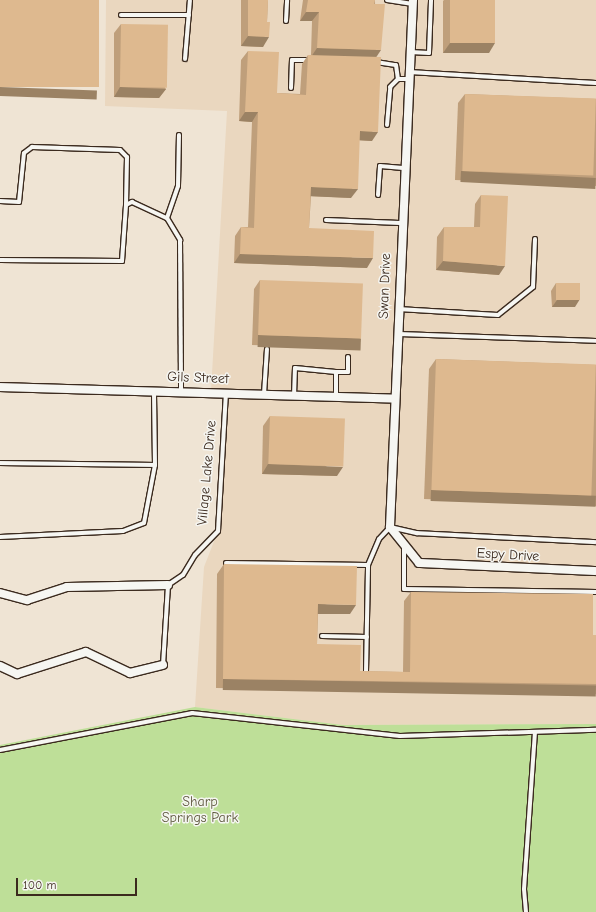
<!DOCTYPE html>
<style>
body{margin:0}
#map{position:relative;width:596px;height:912px;overflow:hidden;background:#efe4d4;font-family:"Comic Neue",sans-serif}
div>[style]{position:absolute}
[style*='--x']{left:calc(var(--x)*1px);top:calc(var(--y)*1px);width:calc(var(--w)*1px);rotate:calc(var(--a)*1deg)}
.built>*{inset:0;background:#ead7bf}
.green>*{inset:0;background:#bedf98}
.roads{filter:drop-shadow(1px 0 #3b2a1e) drop-shadow(-1px 0 #3b2a1e) drop-shadow(0 1px #3b2a1e) drop-shadow(0 -1px #3b2a1e)}
.service>*{height:4px;margin:-2px;padding:0 2px;transform-origin:2px;border-radius:2px;background:#f6f6f2}
.minor>*{height:8px;margin:-4px;padding:0 4px;transform-origin:4px;border-radius:4px;background:#f6f6f2}
.wall>*{inset:0;background:#bf9f7b}
.shaded-wall>*{inset:0;background:#9b8264;transform-origin:0 0}
.building>*{inset:0;background:#deb98f;transform-origin:0 0}
span{translate:-50% -50%;white-space:nowrap;text-align:center;line-height:1.15;-webkit-text-stroke:3px #f6f6f2;paint-order:stroke}
.street-label{font-size:14px;color:#3b2a1e}
.park-label{font-size:14px;color:#5c573c}
.scale{position:absolute;left:16px;top:878px;width:121px;height:18px;box-sizing:border-box;border:2px solid #3b2a1e;border-top:0;padding-left:5px;font-size:12px;line-height:14px;white-space:nowrap;color:#3b2a1e;-webkit-text-stroke:3px #f6f6f2;paint-order:stroke}
</style>
<div id="map">
<div class="built">
<div style="clip-path:polygon(106px 0,596px 0,596px 724px,343px 725px,195px 707px,204px 567px,218px 531px,226px 392px,211px 391px,227px 111px,105px 106px)"></div>
</div>
<div class="green">
<div style="clip-path:polygon(195px 707px,343px 725px,596px 724px,596px 912px,0 912px,0 745px)"></div>
</div>
<div class="roads">
<div class="service">
<div style="--x:387;--y:0;--w:26;--a:9"></div>
<div style="--x:121;--y:15;--w:68;--a:0"></div>
<div style="--x:286;--y:21;--w:21;--a:-87"></div>
<div style="--x:410;--y:52;--w:19;--a:3"></div>
<div style="--x:429;--y:53;--w:53;--a:-87.8"></div>
<div style="--x:185;--y:59;--w:59;--a:-85.2"></div>
<div style="--x:376;--y:62;--w:20;--a:9"></div>
<div style="--x:396;--y:65;--w:14;--a:82"></div>
<div style="--x:409;--y:72;--w:187;--a:3.4"></div>
<div style="--x:291;--y:88;--w:28;--a:-88"></div>
<div style="--x:292;--y:60;--w:17;--a:0"></div>
<div style="--x:387;--y:125;--w:38;--a:-85"></div>
<div style="--x:390;--y:87;--w:11;--a:-45"></div>
<div style="--x:398;--y:79;--w:10;--a:0"></div>
<div style="--x:378;--y:195;--w:29;--a:-86"></div>
<div style="--x:380;--y:166;--w:23;--a:5"></div>
<div style="--x:0;--y:201;--w:19;--a:3"></div>
<div style="--x:19;--y:202;--w:49;--a:-84.2"></div>
<div style="--x:24;--y:153;--w:10;--a:-37"></div>
<div style="--x:32;--y:147;--w:88;--a:2"></div>
<div style="--x:120;--y:150;--w:10;--a:45"></div>
<div style="--x:127;--y:157;--w:48;--a:91.2"></div>
<div style="--x:167;--y:218;--w:34;--a:-71"></div>
<div style="--x:178;--y:186;--w:51;--a:-88.9"></div>
<div style="--x:326;--y:220;--w:74;--a:2.3"></div>
<div style="--x:0;--y:260;--w:122;--a:0.5"></div>
<div style="--x:122;--y:261;--w:56;--a:-85.9"></div>
<div style="--x:126;--y:205;--w:7;--a:-27"></div>
<div style="--x:132;--y:202;--w:38;--a:25"></div>
<div style="--x:167;--y:218;--w:26;--a:59"></div>
<div style="--x:180;--y:240;--w:150;--a:89.6"></div>
<div style="--x:398;--y:309;--w:100;--a:3.4"></div>
<div style="--x:498;--y:315;--w:45;--a:-38.7"></div>
<div style="--x:533;--y:287;--w:48;--a:-87.6"></div>
<div style="--x:399;--y:334;--w:197;--a:2"></div>
<div style="--x:336;--y:372;--w:12;--a:0"></div>
<div style="--x:348;--y:372;--w:15;--a:-90"></div>
<div style="--x:264;--y:394;--w:45;--a:-86.2"></div>
<div style="--x:294;--y:396;--w:28;--a:-88"></div>
<div style="--x:295;--y:368;--w:41;--a:5.6"></div>
<div style="--x:336;--y:372;--w:25;--a:90"></div>
<div style="--x:0;--y:463;--w:155;--a:0.7"></div>
<div style="--x:0;--y:537;--w:123;--a:-2.8"></div>
<div style="--x:123;--y:531;--w:22;--a:-21"></div>
<div style="--x:144;--y:523;--w:59;--a:-79.3"></div>
<div style="--x:155;--y:465;--w:75;--a:-90.8"></div>
<div style="--x:404;--y:547;--w:42;--a:90"></div>
<div style="--x:404;--y:589;--w:192;--a:0.9"></div>
<div style="--x:226;--y:563;--w:142;--a:0.8"></div>
<div style="--x:322;--y:636;--w:45;--a:1.3"></div>
<div style="--x:163;--y:665;--w:80;--a:-86.4"></div>
<div style="--x:168;--y:585;--w:18;--a:-34"></div>
<div style="--x:183;--y:575;--w:23;--a:-59"></div>
<div style="--x:195;--y:555;--w:33;--a:-46"></div>
<div style="--x:218;--y:531;--w:138;--a:-86.7"></div>
<div style="--x:366;--y:672;--w:107;--a:-88.9"></div>
<div style="--x:368;--y:565;--w:28;--a:-67"></div>
<div style="--x:379;--y:539;--w:16;--a:-47"></div>
<div style="--x:390;--y:527;--w:28;--a:13"></div>
<div style="--x:417;--y:533;--w:179;--a:2.9"></div>
<div style="--x:0;--y:750;--w:196;--a:-10.9"></div>
<div style="--x:192;--y:713;--w:209;--a:6.3"></div>
<div style="--x:400;--y:736;--w:196;--a:-1.8"></div>
<div style="--x:526;--y:912;--w:23;--a:-95"></div>
<div style="--x:524;--y:889;--w:157;--a:-86"></div>
</div>
<div class="minor">
<div style="--x:413;--y:0;--w:528;--a:92.5"></div>
<div style="--x:390;--y:527;--w:46;--a:51.1"></div>
<div style="--x:419;--y:563;--w:177;--a:2.6"></div>
<div style="--x:0;--y:387;--w:395;--a:1.7"></div>
<div style="--x:0;--y:593;--w:28;--a:15"></div>
<div style="--x:27;--y:600;--w:42;--a:-18"></div>
<div style="--x:67;--y:587;--w:101;--a:-1.1"></div>
<div style="--x:0;--y:666;--w:19;--a:25"></div>
<div style="--x:17;--y:674;--w:72;--a:-17.7"></div>
<div style="--x:86;--y:652;--w:49;--a:25.5"></div>
<div style="--x:130;--y:673;--w:34;--a:-14"></div>
</div>
</div>
<div class="wall">
<div style="clip-path:polygon(241px 0,268px 0,267px 22px,263px 47px,241px 46px)"></div>
<div style="clip-path:polygon(303px 0,375px 0,376px 57px,372px 141px,359px 140px,351px 198px,311px 196px,309px 228px,367px 268px,234px 263px,235px 236px,241px 227px,248px 227px,252px 122px,239px 121px,241px 60px,248px 51px,277px 93px,300px 94px,302px 64px,308px 55px,311px 55px,312px 21px,300px 21px)"></div>
<div style="clip-path:polygon(444px 0,495px 0,489px 53px,443px 53px,443px 1px)"></div>
<div style="clip-path:polygon(121px 24px,166px 89px,159px 98px,114px 97px,114px 33px)"></div>
<div style="clip-path:polygon(465px 94px,596px 99px,596px 186px,455px 180px,458px 103px)"></div>
<div style="clip-path:polygon(481px 195px,499px 275px,436px 270px,437px 237px,444px 227px,474px 227px,475px 204px)"></div>
<div style="clip-path:polygon(260px 280px,361px 339px,354px 349px,252px 345px,254px 289px)"></div>
<div style="clip-path:polygon(556px 283px,575px 307px,552px 307px,551px 291px)"></div>
<div style="clip-path:polygon(436px 359px,596px 365px,596px 506px,424px 499px,429px 369px)"></div>
<div style="clip-path:polygon(270px 416px,337px 476px,262px 474px,263px 426px)"></div>
<div style="clip-path:polygon(224px 564px,350px 614px,318px 614px,317px 644px,360px 671px,403px 672px,404px 601px,411px 592px,593px 635px,596px 635px,596px 694px,216px 688px,217px 574px)"></div>
</div>
<div class="shaded-wall">
<div style="clip-path:polygon(306px 12px,319px 12px,312px 21px,300px 21px)"></div>
<div style="clip-path:polygon(248px 36px,269px 37px,263px 47px,241px 46px)"></div>
<div style="clip-path:polygon(450px 43px,495px 43px,489px 53px,443px 53px)"></div>
<div style="clip-path:polygon(317px 48px,381px 50px,375px 59px,311px 57px)"></div>
<div style="left:0;top:87px;width:97px;height:9px;rotate:2deg"></div>
<div style="clip-path:polygon(120px 87px,166px 89px,159px 98px,114px 97px)"></div>
<div style="clip-path:polygon(245px 112px,258px 112px,252px 122px,239px 121px)"></div>
<div style="clip-path:polygon(360px 131px,378px 132px,372px 141px,353px 140px)"></div>
<div style="left:461px;top:171px;width:135px;height:11px;rotate:3deg"></div>
<div style="clip-path:polygon(311px 187px,358px 189px,351px 198px,305px 196px)"></div>
<div style="clip-path:polygon(240px 254px,373px 258px,367px 268px,234px 263px)"></div>
<div style="clip-path:polygon(443px 261px,505px 266px,499px 275px,436px 270px)"></div>
<div style="clip-path:polygon(580px 299px,575px 307px,552px 307px,557px 300px)"></div>
<div style="left:258px;top:335px;width:103px;height:12px;rotate:2deg"></div>
<div style="clip-path:polygon(268px 464px,343px 467px,337px 476px,262px 474px)"></div>
<div style="left:431px;top:490px;width:165px;height:11px;rotate:2deg"></div>
<div style="clip-path:polygon(318px 604px,356px 605px,350px 614px,311px 614px)"></div>
<div style="left:223px;top:679px;width:373px;height:11px;rotate:1deg"></div>
</div>
<div class="building">
<div style="left:0;top:0;width:99px;height:87px"></div>
<div style="clip-path:polygon(248px 0,268px 0,267px 22px,270px 22px,269px 37px,248px 36px)"></div>
<div style="clip-path:polygon(308px 0,375px 0,374px 4px,385px 4px,381px 50px,317px 48px,319px 12px,306px 12px)"></div>
<div style="left:450px;top:0;width:45px;height:43px"></div>
<div style="left:121px;top:24px;width:47px;height:63px;rotate:1deg"></div>
<div style="clip-path:polygon(248px 51px,279px 52px,277px 93px,306px 95px,308px 55px,381px 57px,378px 132px,360px 131px,358px 189px,311px 187px,309px 228px,374px 231px,373px 258px,240px 254px,241px 227px,254px 228px,258px 112px,245px 112px)"></div>
<div style="left:465px;top:94px;width:131px;height:77px;rotate:2deg"></div>
<div style="clip-path:polygon(481px 195px,508px 196px,505px 266px,443px 261px,444px 227px,480px 227px)"></div>
<div style="left:260px;top:280px;width:103px;height:55px;rotate:2deg"></div>
<div style="left:556px;top:283px;width:24px;height:17px"></div>
<div style="left:436px;top:359px;width:160px;height:131px;rotate:2deg"></div>
<div style="left:270px;top:416px;width:75px;height:48px;rotate:2deg"></div>
<div style="clip-path:polygon(224px 564px,357px 566px,356px 605px,318px 604px,317px 644px,361px 645px,360px 671px,410px 672px,411px 592px,593px 594px,593px 635px,596px 635px,596px 684px,223px 679px)"></div>
</div>
<div class="street-label">
<span style="left:385px;top:286px;rotate:-88deg">Swan Drive</span>
<span style="left:198px;top:378px;rotate:2deg">Gils Street</span>
<span style="left:207px;top:473px;rotate:-85deg">Village Lake Drive</span>
<span style="left:508px;top:555px;rotate:3deg">Espy Drive</span>
</div>
<div class="park-label">
<span style="left:200px;top:810px">Sharp<br>Springs Park</span>
</div>
<div class="scale">100 m</div>
</div>
